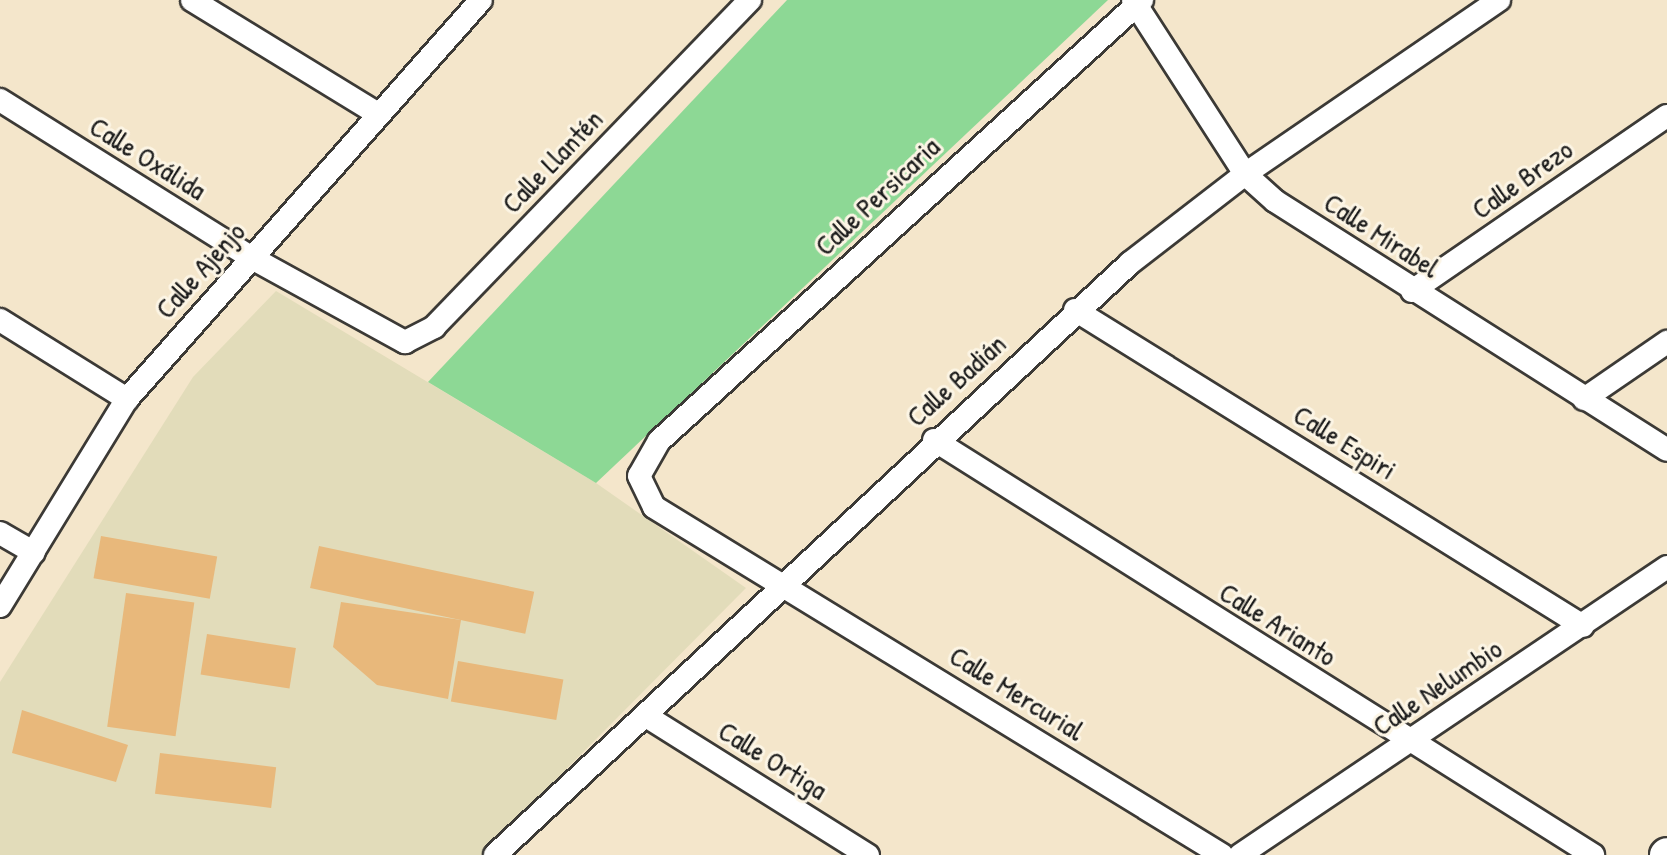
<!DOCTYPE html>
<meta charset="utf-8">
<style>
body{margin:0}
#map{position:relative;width:1667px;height:855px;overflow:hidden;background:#f4e6cb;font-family:"Patrick Hand",sans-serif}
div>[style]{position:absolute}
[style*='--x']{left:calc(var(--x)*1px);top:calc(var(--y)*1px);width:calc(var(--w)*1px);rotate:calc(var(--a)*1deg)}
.built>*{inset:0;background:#e2dcba}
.green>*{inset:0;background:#8dd895}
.building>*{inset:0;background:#e8b87b;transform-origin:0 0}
.roads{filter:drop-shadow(2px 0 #3c3a36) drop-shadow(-2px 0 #3c3a36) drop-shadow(0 2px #3c3a36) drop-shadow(0 -2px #3c3a36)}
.minor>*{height:22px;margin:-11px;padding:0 11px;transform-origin:11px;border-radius:11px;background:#fff}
.secondary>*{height:32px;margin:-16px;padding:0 16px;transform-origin:16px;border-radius:16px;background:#fff}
span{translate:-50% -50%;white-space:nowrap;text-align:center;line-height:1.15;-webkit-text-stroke:6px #fcf5e5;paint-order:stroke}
.street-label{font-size:28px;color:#1c1c1c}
</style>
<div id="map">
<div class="built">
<div style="clip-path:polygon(276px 291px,596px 483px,746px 588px,481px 855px,0 855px,0 682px,193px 377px)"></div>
</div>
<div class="green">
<div style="clip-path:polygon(787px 0,1108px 0,596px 483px,428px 382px)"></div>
</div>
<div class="building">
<div style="left:101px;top:536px;width:118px;height:43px;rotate:10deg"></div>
<div style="left:319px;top:546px;width:220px;height:43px;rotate:12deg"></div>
<div style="left:126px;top:593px;width:69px;height:135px;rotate:8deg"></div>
<div style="clip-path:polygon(341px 602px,461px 620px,448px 699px,377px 685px,333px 647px)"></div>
<div style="left:207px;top:634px;width:90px;height:41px;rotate:9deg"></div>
<div style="left:458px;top:661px;width:107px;height:41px;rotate:10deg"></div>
<div style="clip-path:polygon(22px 710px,128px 745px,116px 782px,12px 753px)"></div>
<div style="left:160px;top:753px;width:117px;height:41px;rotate:7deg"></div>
</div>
<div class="roads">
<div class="minor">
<div style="--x:192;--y:0;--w:218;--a:31.5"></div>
<div style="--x:1133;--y:0;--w:207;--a:57.2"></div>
<div style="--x:1245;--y:174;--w:40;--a:42"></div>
<div style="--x:1275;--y:201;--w:464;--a:32.4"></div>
<div style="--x:1142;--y:0;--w:654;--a:137.6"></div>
<div style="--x:659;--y:441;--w:40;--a:119.7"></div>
<div style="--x:639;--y:476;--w:34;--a:64"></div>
<div style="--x:654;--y:507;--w:666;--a:31.49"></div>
<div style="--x:0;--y:100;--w:297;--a:32.1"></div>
<div style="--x:252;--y:258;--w:175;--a:28.8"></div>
<div style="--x:405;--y:342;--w:33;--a:-27"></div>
<div style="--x:434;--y:327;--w:455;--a:-46"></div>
<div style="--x:1412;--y:291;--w:309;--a:-34.5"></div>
<div style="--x:1075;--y:310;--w:598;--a:31.88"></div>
<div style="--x:0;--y:320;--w:150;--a:31.9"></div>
<div style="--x:1584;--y:399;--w:101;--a:-34.5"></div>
<div style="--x:934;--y:440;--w:779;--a:32.2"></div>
<div style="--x:0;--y:533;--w:39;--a:30"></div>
<div style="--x:0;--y:606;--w:243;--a:-58.5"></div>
<div style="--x:127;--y:399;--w:533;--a:-48.42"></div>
<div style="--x:646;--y:716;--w:262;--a:32.1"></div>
<div style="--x:495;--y:855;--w:868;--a:-42.99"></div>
<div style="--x:1130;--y:263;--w:145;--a:-37.7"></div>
<div style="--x:1245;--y:174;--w:308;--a:-34.4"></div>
<div style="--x:1240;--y:855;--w:515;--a:-34"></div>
</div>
<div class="secondary">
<div style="--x:1666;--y:855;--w:1;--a:-45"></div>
</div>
</div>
<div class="street-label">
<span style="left:148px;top:158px;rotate:32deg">Calle Oxálida</span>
<span style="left:552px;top:161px;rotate:-46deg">Calle Llantén</span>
<span style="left:1522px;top:179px;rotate:-35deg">Calle Brezo</span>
<span style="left:877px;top:196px;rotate:-43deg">Calle Persicaria</span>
<span style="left:1382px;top:235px;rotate:33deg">Calle Mirabel</span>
<span style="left:200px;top:270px;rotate:-48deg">Calle Ajenjo</span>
<span style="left:956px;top:380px;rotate:-42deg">Calle Badián</span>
<span style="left:1345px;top:442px;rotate:32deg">Calle Espiri</span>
<span style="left:1278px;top:624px;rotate:32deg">Calle Arianto</span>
<span style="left:1437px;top:687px;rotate:-34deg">Calle Nelumbio</span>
<span style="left:1017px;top:693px;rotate:32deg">Calle Mercurial</span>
<span style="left:773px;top:760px;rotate:32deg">Calle Ortiga</span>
</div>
</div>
